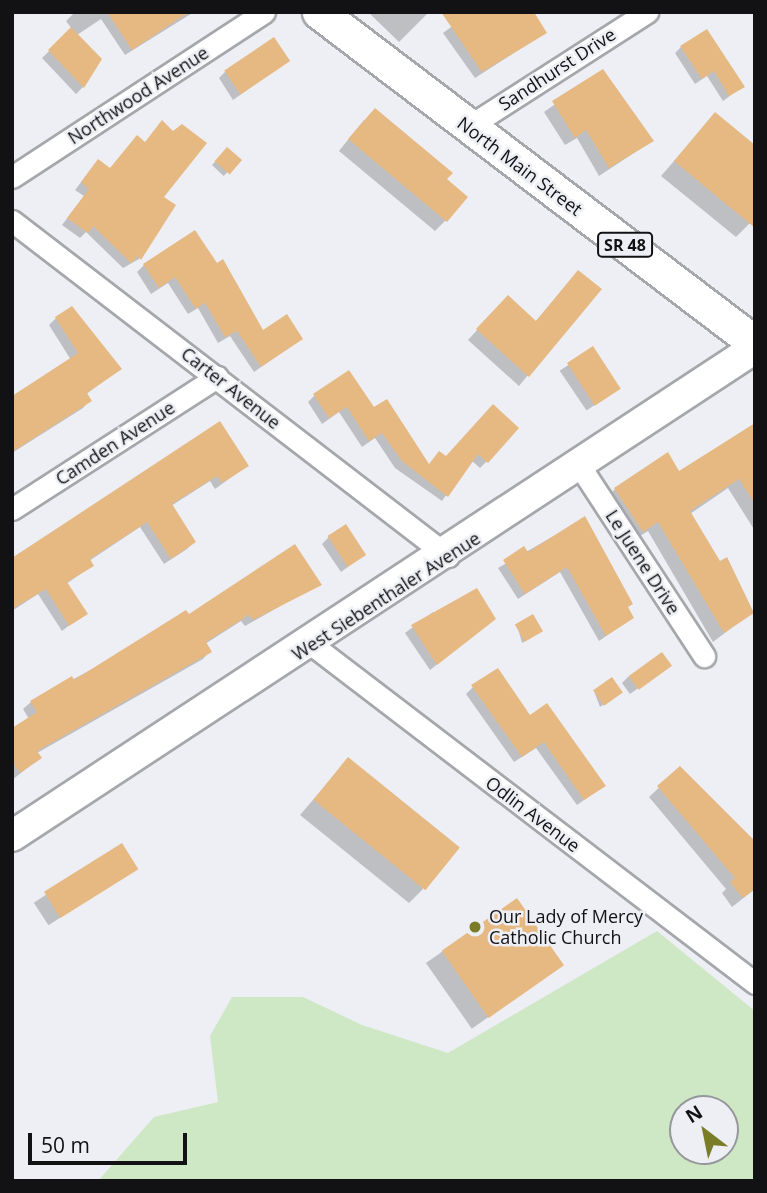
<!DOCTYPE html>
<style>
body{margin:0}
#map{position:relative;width:767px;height:1193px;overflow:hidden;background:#edeff4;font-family:"Open Sans",sans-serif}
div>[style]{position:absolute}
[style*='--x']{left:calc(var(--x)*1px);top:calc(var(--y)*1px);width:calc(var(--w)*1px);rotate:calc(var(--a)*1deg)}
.green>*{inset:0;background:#cee7c4}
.shadow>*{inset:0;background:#0003;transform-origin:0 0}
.building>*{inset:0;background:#e6b983;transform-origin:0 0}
.roads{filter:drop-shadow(2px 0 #a5a7ab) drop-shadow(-2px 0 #a5a7ab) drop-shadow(0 2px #a5a7ab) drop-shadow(0 -2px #a5a7ab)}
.street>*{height:21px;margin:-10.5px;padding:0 10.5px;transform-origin:10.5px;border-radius:10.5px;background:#fff}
.secondary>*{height:30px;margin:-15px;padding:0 15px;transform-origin:15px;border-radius:15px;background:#fff}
.primary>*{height:33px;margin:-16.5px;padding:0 16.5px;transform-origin:16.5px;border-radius:16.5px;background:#fff}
.dots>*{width:19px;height:19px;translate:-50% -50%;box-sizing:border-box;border:4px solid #edeff4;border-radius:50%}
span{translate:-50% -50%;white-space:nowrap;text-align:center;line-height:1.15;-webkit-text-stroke:5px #edeff4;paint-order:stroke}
.shield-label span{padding:2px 5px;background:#edeff4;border:2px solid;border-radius:5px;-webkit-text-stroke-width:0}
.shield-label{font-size:16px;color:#121214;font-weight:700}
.street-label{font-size:18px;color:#121214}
.poi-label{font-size:18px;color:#121214}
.left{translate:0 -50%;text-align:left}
.frame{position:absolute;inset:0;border:14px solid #121214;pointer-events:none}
.north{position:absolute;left:669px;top:1095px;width:70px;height:70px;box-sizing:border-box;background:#edeff4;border:2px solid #95979a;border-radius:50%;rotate:328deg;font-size:19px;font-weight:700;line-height:28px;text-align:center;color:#121214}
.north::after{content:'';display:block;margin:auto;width:24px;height:32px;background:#7a7d26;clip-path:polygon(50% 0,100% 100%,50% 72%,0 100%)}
.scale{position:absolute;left:28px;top:1133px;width:159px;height:32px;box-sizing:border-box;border:4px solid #121214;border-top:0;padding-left:9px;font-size:21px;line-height:24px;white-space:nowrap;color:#121214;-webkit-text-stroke:5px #edeff4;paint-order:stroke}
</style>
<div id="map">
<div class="green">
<div style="clip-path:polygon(evenodd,657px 931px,755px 1011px,755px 1181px,98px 1181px,154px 1117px,218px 1102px,210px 1036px,232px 997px,303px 997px,362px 1025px,448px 1053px,657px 931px,683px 1109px,725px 1109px,725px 1151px,683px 1151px,683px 1109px)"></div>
</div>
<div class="shadow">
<div style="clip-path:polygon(194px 12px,125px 55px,101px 19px,77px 35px,83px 87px,76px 94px,42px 58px,72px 29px,66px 21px,75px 12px)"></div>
<div style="clip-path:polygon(368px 12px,429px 12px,399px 42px)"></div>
<div style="clip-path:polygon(472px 12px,545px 33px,475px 78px,443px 33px)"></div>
<div style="clip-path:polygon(681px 47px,742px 87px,723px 101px,707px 76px,695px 84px,675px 53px)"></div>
<div style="clip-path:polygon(288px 61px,233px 100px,219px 78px,226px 71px)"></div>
<div style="clip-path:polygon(602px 71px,652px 141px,599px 176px,577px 138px,565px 145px,544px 112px)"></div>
<div style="clip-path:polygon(715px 114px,750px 223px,736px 237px,661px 176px)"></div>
<div style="clip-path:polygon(364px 120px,444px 180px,446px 220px,435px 231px,339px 151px)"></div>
<div style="clip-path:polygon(173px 133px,161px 197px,174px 205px,139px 259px,123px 268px,86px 232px,80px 238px,62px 225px,84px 196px,75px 190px,92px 168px,110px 170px,144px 144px)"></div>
<div style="left:227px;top:149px;width:16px;height:22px;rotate:43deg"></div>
<div style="clip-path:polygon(144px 265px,216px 265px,262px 333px,301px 339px,254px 372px,230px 336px,218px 343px,198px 308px,188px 314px,168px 283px,151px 294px,137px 272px)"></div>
<div style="clip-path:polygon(578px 272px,599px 289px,519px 386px,468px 340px,498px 307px,535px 322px)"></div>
<div style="clip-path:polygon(56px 318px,120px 369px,85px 395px,89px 401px,83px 408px,12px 453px,12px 398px,71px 360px,49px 325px)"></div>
<div style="left:592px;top:349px;width:48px;height:39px;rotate:56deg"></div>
<div style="clip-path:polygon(314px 396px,373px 410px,429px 466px,446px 458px,486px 413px,487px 461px,480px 468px,471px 460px,442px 501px,395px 468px,375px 438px,362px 447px,339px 412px,322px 424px,308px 402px)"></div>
<div style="clip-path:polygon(220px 424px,247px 466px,215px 489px,210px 481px,171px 506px,194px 542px,187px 549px,164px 564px,140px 527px,89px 561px,92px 566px,66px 584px,85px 613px,62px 631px,38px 594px,12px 611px,12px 558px)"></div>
<div style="clip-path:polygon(755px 425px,755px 531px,728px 488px,690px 514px,751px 613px,713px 642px,648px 531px,632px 541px,605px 499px,615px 489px,679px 473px)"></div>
<div style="clip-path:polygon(585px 518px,632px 618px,599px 641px,560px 572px,518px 599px,498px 568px)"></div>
<div style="clip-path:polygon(329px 537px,364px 555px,341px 572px,322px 544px)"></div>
<div style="clip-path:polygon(319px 584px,245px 626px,241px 621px,205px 644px,210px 651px,203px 659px,37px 753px,40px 758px,12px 780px,12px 730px,29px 719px,23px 709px,31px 702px,189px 617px)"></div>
<div style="clip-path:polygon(433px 612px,436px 617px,494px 619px,430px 670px,405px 633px)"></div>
<div style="clip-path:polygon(517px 625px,537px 634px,522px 643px)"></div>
<div style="clip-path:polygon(669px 666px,630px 694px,622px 683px,629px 676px)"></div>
<div style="clip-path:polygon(473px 687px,529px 717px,604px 786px,577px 805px,536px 748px,514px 762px,466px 694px)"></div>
<div style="clip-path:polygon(594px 691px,617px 695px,600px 707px)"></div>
<div style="clip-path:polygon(348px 759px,423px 889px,409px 903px,300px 815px)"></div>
<div style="clip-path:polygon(680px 768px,755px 843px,755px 889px,732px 907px,722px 893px,726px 889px,649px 797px)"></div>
<div style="left:121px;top:846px;width:27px;height:104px;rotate:57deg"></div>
<div style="left:516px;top:900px;width:80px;height:110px;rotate:55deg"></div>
</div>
<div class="building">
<div style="clip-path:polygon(107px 12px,189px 12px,132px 50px)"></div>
<div style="clip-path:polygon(441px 12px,534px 12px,547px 33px,482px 72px)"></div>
<div style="clip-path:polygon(71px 27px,102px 59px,84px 88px,48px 50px)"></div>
<div style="clip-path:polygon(707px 29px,745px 87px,729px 96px,714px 71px,702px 79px,680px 46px)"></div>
<div style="left:274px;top:37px;width:29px;height:60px;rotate:56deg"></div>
<div style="clip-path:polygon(603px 69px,654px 141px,609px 168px,586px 130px,575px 138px,552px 101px)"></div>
<div style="clip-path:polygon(375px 108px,453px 173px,447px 179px,468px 197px,447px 222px,348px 139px)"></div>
<div style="clip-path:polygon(715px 112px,755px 145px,755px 228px,674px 161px)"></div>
<div style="clip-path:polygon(162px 120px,173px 131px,182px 124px,207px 143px,164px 197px,176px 205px,141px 260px,138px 256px,131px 263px,93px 226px,88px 233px,67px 218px,89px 189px,81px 182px,98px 159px,110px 168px,137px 135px,145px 142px)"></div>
<div style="left:227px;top:147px;width:20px;height:19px;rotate:41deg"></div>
<div style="clip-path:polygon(195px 230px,217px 263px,223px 259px,263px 330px,287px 314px,303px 339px,261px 367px,237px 331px,225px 337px,205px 303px,196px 309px,175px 277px,159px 288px,143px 264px)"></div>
<div style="clip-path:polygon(578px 270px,602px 289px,529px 377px,476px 329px,508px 295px,536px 321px)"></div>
<div style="clip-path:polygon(72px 306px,122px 369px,87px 393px,92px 401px,12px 452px,12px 396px,78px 353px,55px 317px)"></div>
<div style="left:593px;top:346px;width:51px;height:31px;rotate:57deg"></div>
<div style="clip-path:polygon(349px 370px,374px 407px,387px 399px,429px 464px,439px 451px,446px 456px,493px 404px,519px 428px,488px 463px,478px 454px,448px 497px,402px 461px,382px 433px,369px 441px,347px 407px,329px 418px,313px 394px)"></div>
<div style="clip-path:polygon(220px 421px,249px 466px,222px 483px,217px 476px,172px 504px,196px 542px,171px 559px,147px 522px,90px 559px,94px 566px,67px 582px,88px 614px,69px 626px,46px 589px,12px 609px,12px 558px)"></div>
<div style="clip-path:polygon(755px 423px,755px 504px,739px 479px,690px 511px,720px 561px,727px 557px,754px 613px,724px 633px,658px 522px,643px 532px,614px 488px,668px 452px,679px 471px)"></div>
<div style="clip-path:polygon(585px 516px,633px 604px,628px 607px,634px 618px,606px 636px,567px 567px,525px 594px,503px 560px,524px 546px,528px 552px)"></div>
<div style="left:346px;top:524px;width:37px;height:22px;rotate:57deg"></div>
<div style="clip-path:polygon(295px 544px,322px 585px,253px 620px,249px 615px,206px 642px,212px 652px,37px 751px,42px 758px,20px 773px,12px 761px,12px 728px,37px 712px,30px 701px,72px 676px,74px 680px,186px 610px,189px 614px)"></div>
<div style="clip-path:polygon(477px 588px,496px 619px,437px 665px,411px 625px)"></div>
<div style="left:533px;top:614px;width:20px;height:21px;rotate:60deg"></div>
<div style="left:662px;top:652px;width:17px;height:41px;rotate:54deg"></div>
<div style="clip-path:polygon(498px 668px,530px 715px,547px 703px,606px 786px,584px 800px,544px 742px,522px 757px,471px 685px)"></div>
<div style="left:612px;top:677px;width:19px;height:23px;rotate:55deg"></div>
<div style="left:348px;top:757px;width:144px;height:55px;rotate:39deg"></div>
<div style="clip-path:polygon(680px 766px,755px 841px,755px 889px,743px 898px,730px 882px,735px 878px,657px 786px)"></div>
<div style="left:122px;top:843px;width:31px;height:92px;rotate:58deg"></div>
<div style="left:517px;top:898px;width:82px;height:92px;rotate:55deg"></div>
</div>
<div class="roads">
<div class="street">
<div style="--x:468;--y:127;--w:213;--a:-32.7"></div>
<div style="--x:12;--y:177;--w:301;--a:-33.2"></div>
<div style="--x:12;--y:221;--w:550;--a:37.54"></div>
<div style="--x:581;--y:468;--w:225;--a:56.8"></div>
<div style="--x:12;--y:509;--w:244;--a:-32.8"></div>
<div style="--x:311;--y:644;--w:559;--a:37.36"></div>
</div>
<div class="secondary">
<div style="--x:12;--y:836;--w:889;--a:-33.3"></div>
</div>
<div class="primary">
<div style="--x:319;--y:12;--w:547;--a:37.2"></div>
</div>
</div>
<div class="dots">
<div style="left:475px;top:927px;background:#7a7d26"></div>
</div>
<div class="shield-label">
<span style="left:625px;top:245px">SR 48</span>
</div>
<div class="street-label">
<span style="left:557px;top:69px;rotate:-33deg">Sandhurst Drive</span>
<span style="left:138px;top:95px;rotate:-33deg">Northwood Avenue</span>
<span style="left:520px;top:166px;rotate:37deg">North Main Street</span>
<span style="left:231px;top:388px;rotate:38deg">Carter Avenue</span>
<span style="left:115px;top:443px;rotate:-33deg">Camden Avenue</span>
<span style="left:643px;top:562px;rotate:57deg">Le Juene Drive</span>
<span style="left:386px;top:596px;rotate:-33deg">West Siebenthaler Avenue</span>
<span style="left:533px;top:814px;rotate:37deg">Odlin Avenue</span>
</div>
<div class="poi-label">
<span class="left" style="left:489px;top:927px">Our Lady of Mercy<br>Catholic Church</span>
</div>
<div class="frame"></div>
<div class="north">N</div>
<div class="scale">50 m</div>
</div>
